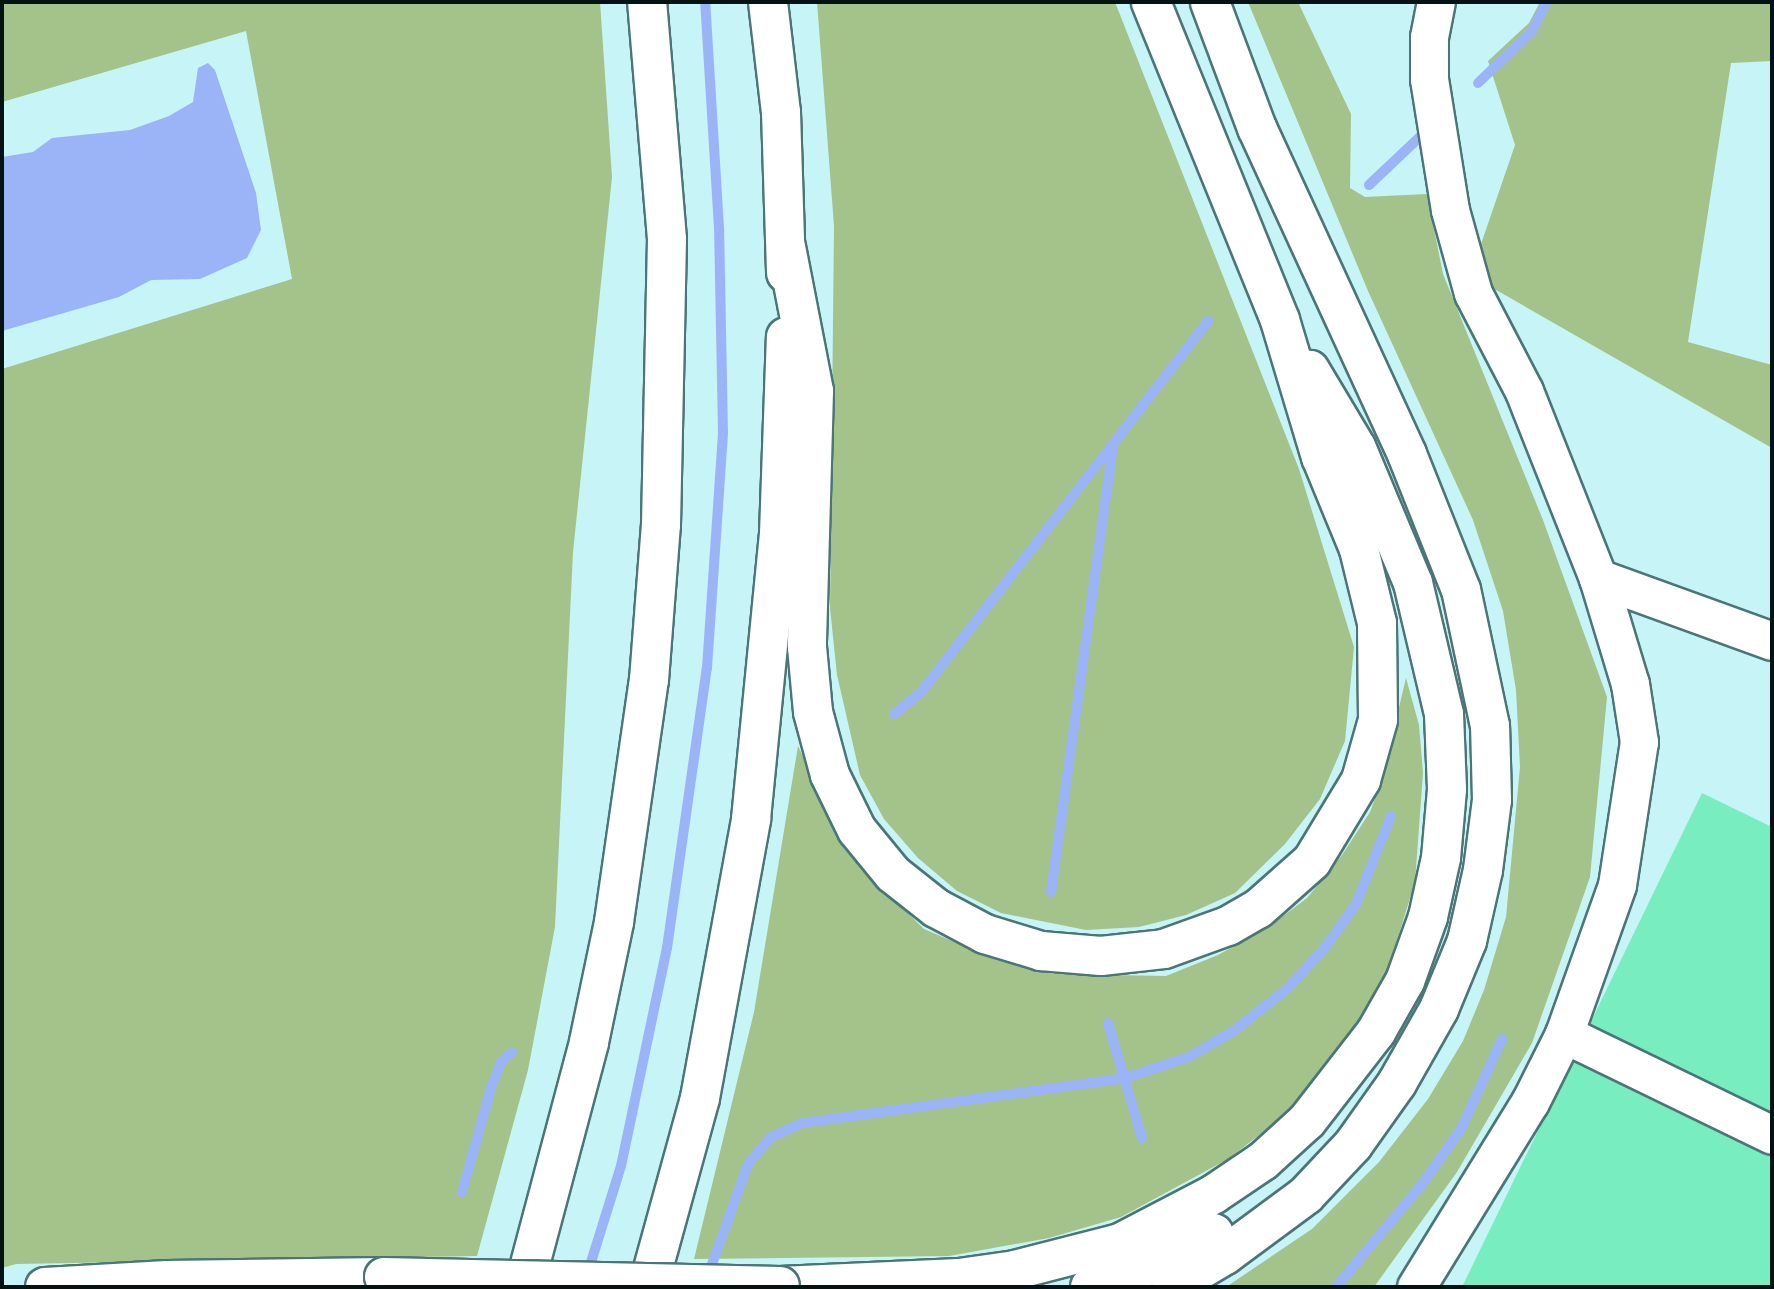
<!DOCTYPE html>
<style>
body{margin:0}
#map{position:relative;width:1774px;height:1289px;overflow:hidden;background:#c7f4f6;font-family:Rubik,sans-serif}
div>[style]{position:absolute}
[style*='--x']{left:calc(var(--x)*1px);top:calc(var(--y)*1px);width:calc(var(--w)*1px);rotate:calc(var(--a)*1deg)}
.green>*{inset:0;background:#a3c38a}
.water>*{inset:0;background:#9bb4f8}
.stream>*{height:10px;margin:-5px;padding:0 5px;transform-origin:5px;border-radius:5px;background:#9bb4f8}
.building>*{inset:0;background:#78eec0}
.roads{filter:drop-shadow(2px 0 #4b7577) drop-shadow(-2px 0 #4b7577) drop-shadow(0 2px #4b7577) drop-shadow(0 -2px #4b7577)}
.minor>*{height:37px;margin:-18.5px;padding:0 18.5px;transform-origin:18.5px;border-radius:18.5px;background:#fff}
.highway>*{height:38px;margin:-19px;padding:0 19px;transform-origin:19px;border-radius:19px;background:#fff}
.bridges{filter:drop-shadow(2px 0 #4b7577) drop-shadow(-2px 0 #4b7577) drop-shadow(0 2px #4b7577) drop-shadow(0 -2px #4b7577)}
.highway-bridge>*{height:38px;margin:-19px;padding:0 19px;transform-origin:19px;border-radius:19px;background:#fff}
span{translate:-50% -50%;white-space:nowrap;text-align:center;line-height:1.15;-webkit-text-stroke:7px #fff;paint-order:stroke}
.frame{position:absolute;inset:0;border:4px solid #031314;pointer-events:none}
</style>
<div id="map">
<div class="green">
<div style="clip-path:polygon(2px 2px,600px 2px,612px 177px,573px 552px,555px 927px,528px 1070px,477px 1256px,16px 1264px,2px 1268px,2px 369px,292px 279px,246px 31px,2px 102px)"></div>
<div style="clip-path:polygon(817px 2px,1115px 2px,1299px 469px,1354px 647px,1345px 741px,1320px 799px,1285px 844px,1235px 893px,1186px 915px,1139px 927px,1086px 930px,1001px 913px,957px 891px,918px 858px,884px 819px,860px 775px,837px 675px,830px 608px,834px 226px)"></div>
<div style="clip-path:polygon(1248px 2px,1298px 2px,1351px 114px,1350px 188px,1365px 197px,1427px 194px,1443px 274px,1543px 520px,1607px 697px,1590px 877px,1532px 1043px,1457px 1172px,1374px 1287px,1226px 1287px,1312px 1229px,1379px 1162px,1428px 1099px,1463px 1041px,1484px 990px,1506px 917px,1520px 767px,1516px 690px,1503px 611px,1473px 520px,1368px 291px)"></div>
<div style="clip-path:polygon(1540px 2px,1772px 2px,1772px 61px,1731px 63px,1688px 342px,1772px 365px,1772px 448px,1491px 287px,1480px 247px,1515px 145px,1488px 61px,1529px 23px)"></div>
<div style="clip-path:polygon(1406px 678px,1419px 725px,1423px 773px,1415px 882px,1381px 992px,1308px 1097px,1228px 1159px,1121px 1217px,1049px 1238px,949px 1256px,694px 1259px,754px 1012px,798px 746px,852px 858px,924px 929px,994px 959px,1054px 974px,1166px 976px,1218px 955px,1270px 926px,1307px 898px,1342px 855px,1370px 812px,1381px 783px)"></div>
</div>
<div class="water">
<div style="clip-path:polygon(208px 63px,215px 70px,256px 193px,261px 230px,247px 258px,200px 279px,151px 280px,119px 297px,2px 331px,2px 157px,33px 152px,52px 138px,130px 130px,169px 116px,193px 102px,198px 68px)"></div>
</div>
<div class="stream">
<div style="--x:1478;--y:83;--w:75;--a:-43.9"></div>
<div style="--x:1532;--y:31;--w:33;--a:-63"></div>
<div style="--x:1369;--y:185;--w:74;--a:-43.4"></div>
<div style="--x:894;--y:714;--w:36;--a:-39"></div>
<div style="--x:922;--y:691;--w:468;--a:-52.3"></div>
<div style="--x:1051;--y:892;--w:452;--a:-82.1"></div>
<div style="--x:1108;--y:1023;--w:120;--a:73.5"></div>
<div style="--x:462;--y:1192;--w:108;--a:-74.4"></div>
<div style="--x:491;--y:1088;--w:28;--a:-69"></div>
<div style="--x:501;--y:1062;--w:15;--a:-42"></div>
<div style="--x:587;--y:1275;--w:114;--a:-72.7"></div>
<div style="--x:621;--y:1166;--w:223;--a:-78.1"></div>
<div style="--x:667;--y:948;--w:283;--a:-81.9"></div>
<div style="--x:707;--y:668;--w:236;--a:-86.1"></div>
<div style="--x:723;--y:433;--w:205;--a:-91.1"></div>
<div style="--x:719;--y:228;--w:226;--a:-93.5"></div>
<div style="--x:707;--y:1278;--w:121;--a:-70.2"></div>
<div style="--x:748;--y:1164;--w:35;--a:-50"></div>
<div style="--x:771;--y:1137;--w:34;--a:-24"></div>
<div style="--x:802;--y:1123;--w:326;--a:-7.9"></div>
<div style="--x:1125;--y:1078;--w:67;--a:-18.2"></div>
<div style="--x:1189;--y:1057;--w:53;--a:-30.4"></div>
<div style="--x:1235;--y:1030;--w:69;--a:-38.5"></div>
<div style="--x:1289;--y:987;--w:57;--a:-47.9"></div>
<div style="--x:1327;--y:945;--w:50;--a:-54.7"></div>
<div style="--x:1356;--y:904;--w:95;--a:-68.3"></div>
<div style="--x:1336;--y:1287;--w:134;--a:-50.1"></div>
<div style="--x:1422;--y:1184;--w:67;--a:-54.7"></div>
<div style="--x:1461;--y:1129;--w:99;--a:-65.5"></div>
</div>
<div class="building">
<div style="clip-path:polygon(1702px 793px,1772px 827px,1772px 1287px,1462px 1287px)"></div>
</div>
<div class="roads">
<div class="minor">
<div style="--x:1598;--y:578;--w:185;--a:19.9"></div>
<div style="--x:1564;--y:1034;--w:231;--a:25.9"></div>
<div style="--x:1416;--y:1287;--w:217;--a:-58.4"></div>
<div style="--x:1530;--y:1102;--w:76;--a:-63.4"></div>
<div style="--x:1564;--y:1034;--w:158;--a:-70.4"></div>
<div style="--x:1617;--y:885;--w:145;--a:-81.3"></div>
<div style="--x:1639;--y:742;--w:59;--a:-98.8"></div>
<div style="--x:1630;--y:684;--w:111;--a:-106.8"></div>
<div style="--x:1598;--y:578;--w:201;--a:-111.6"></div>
<div style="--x:1524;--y:391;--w:110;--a:-117.5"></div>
<div style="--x:1473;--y:293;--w:86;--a:-105.5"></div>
<div style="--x:1450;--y:210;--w:133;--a:-99.1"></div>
<div style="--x:1429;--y:79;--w:42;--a:-90"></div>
<div style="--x:1429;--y:37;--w:36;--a:-79"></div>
</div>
<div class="highway">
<div style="--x:768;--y:2;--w:111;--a:83.3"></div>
<div style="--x:781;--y:112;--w:161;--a:88.2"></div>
<div style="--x:786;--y:247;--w:147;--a:79"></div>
<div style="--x:814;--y:391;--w:256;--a:91.6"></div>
<div style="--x:807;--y:647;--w:65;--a:84.7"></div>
<div style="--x:813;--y:712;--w:65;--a:74.9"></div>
<div style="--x:830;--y:775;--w:61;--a:63.9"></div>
<div style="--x:857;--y:830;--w:57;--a:50.7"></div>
<div style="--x:893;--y:874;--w:55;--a:38.3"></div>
<div style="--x:936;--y:908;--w:55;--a:28"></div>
<div style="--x:985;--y:934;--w:59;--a:16.9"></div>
<div style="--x:1041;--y:951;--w:60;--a:4.8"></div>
<div style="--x:1101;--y:956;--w:63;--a:-6.3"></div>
<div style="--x:1164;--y:949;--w:68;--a:-19.8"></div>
<div style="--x:1228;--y:926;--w:34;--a:-30"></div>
<div style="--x:1258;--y:909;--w:72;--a:-41.6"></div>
<div style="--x:1312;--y:861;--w:95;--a:-58.8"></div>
<div style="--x:1361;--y:780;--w:62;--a:-74.2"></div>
<div style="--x:1378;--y:720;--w:97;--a:-90.6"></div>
<div style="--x:1377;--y:623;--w:76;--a:-103.7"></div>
<div style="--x:1359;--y:549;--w:100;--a:-112.4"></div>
<div style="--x:1321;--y:457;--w:143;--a:-106.7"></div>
<div style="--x:1280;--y:320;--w:343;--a:-112.1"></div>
<div style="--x:780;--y:1286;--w:179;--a:-2.6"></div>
<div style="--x:959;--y:1278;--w:57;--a:-8.1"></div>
<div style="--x:1015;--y:1270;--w:108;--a:-14.4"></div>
<div style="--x:1120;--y:1243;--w:106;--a:-27.5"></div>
<div style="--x:1214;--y:1194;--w:59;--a:-34"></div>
<div style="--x:1263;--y:1161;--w:59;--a:-42.3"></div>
<div style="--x:1307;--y:1121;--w:113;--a:-52.2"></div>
<div style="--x:1376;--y:1032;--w:59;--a:-60.4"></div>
<div style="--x:1405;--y:981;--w:68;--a:-70.2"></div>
<div style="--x:1428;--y:917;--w:60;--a:-77.6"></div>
<div style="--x:1441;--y:858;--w:69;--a:-85"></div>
<div style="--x:1447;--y:789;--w:75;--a:-92.3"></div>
<div style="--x:1444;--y:714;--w:135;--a:-103.3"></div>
<div style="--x:1413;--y:583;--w:147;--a:-112.7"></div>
<div style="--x:1356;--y:447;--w:90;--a:-120.9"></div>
<div style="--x:45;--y:1287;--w:122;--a:-3.3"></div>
<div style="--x:167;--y:1280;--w:217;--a:-0.8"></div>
<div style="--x:524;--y:1287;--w:253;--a:-75.1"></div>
<div style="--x:589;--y:1042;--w:123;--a:-78.2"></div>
<div style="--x:614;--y:922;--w:245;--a:-81.8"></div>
<div style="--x:649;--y:680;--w:155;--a:-85.6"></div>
<div style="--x:661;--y:525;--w:286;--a:-88.8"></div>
<div style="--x:667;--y:239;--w:238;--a:-94.8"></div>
<div style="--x:648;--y:1287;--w:196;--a:-74.6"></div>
<div style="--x:700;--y:1098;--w:284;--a:-79.6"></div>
<div style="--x:751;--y:819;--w:286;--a:-84.4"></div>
<div style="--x:779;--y:534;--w:197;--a:-88"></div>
<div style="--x:1090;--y:1287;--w:73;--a:-19.9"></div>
<div style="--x:1159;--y:1262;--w:62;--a:-27.8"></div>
<div style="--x:1171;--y:1287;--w:63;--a:-30.7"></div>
<div style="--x:1225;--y:1255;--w:101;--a:-36.5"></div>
<div style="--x:1306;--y:1195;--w:69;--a:-46.8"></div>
<div style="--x:1353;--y:1145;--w:76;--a:-54.6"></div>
<div style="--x:1397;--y:1083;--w:85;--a:-60.4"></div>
<div style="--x:1439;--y:1009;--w:74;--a:-67.6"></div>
<div style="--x:1467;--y:941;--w:73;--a:-77.3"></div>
<div style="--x:1483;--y:870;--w:71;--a:-82.7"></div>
<div style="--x:1492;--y:800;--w:74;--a:-91.5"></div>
<div style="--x:1490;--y:726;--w:139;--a:-102"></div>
<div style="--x:1461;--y:590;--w:146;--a:-111.7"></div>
<div style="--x:1407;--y:454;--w:359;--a:-114.7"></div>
<div style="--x:1257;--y:128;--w:134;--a:-110.5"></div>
</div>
</div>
<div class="bridges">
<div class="highway-bridge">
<div style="--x:384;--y:1277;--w:396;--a:1.3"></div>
</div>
</div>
<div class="frame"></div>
</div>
